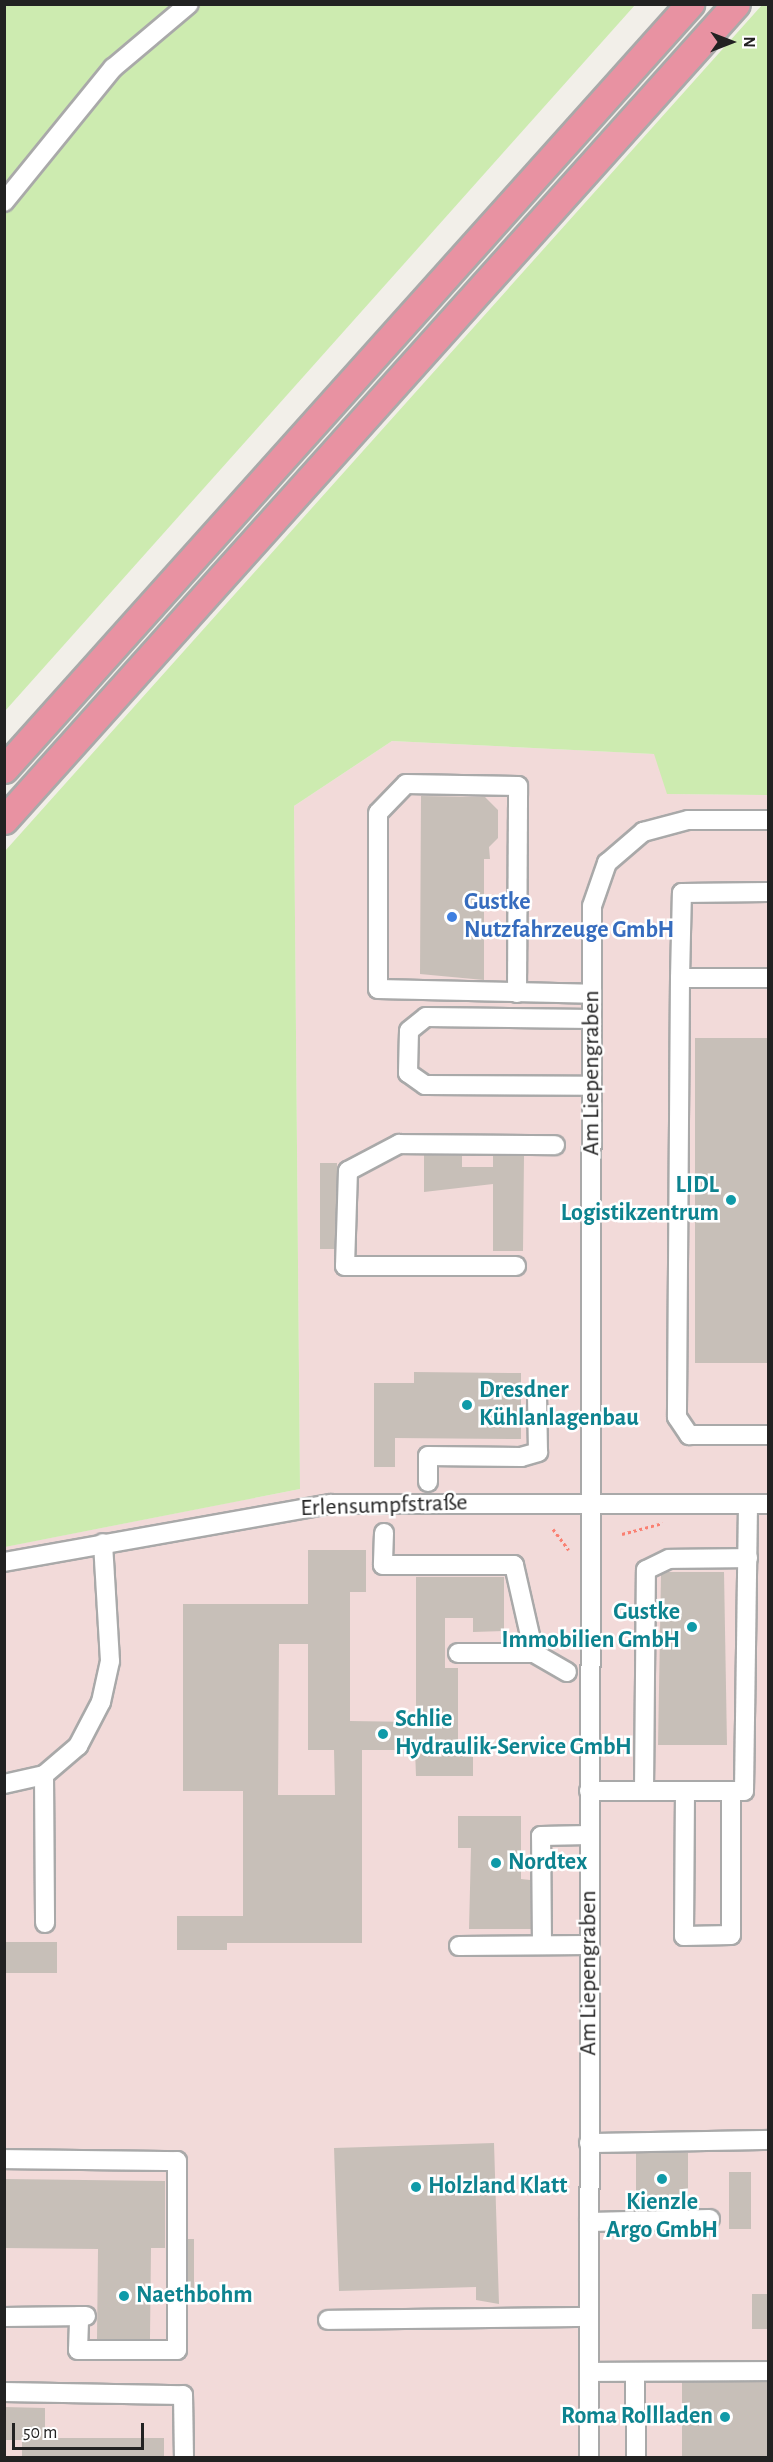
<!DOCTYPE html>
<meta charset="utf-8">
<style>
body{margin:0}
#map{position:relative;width:773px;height:2462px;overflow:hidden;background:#f2efe9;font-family:"Alegreya Sans",sans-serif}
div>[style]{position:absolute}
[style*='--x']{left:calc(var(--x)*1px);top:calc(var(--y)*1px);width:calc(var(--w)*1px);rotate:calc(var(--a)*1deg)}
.commercial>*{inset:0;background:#f2dad9}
.grass>*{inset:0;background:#cdebb0}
.building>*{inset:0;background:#c7bfb8;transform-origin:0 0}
.path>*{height:3px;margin-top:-1.5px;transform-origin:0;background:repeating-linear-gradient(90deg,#fa8072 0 3px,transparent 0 6px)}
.roads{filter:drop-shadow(2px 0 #a9a9a9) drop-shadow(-2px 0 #a9a9a9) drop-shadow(0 2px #a9a9a9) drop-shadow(0 -2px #a9a9a9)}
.minor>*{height:18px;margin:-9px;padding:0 9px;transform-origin:9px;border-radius:9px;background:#fff}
.highway>*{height:27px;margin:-13.5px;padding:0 13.5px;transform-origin:13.5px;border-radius:13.5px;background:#e892a2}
.dots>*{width:16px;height:16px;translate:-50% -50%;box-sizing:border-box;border:3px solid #fff;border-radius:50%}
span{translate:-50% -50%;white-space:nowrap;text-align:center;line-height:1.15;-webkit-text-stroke:5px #fff;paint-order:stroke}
.shop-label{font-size:24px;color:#366cbe;font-weight:700}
.left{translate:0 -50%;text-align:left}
.street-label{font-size:24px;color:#222}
.culture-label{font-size:24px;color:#0d838f;font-weight:700}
.right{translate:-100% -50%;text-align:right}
.frame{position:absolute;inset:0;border:6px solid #222;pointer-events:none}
.north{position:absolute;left:701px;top:12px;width:60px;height:60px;-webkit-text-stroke:4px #fff;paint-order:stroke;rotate:90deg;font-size:16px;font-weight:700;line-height:24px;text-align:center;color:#222}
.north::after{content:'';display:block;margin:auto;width:21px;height:27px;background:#222;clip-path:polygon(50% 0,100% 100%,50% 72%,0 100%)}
.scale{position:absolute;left:12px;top:2423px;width:132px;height:27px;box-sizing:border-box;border:3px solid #222;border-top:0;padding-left:8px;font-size:18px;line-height:21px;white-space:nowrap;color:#222;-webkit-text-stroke:4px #fff;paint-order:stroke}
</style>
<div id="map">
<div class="commercial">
<div style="clip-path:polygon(392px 741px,655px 754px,668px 794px,768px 795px,768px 2457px,5px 2457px,4px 1547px,300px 1489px,294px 806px)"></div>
</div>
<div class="grass">
<div style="clip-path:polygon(5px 5px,635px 5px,5px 711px)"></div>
<div style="clip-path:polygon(762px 5px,768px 5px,768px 795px,667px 794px,654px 754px,392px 741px,294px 806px,300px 1489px,5px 1547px,5px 851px)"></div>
</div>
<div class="building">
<div style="clip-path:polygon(421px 796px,485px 797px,498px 810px,498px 838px,489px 847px,490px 859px,484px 859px,484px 980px,420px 974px)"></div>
<div style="left:695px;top:1038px;width:73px;height:325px"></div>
<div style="clip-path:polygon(424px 1155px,462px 1156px,462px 1167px,493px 1167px,493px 1156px,524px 1156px,523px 1251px,493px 1251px,493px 1184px,424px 1192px)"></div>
<div style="left:320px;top:1163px;width:17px;height:86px"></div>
<div style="clip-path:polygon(414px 1372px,521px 1373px,521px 1439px,395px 1438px,395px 1467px,374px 1467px,374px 1383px,414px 1383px)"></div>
<div style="clip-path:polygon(evenodd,308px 1550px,366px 1550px,366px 1592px,350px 1592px,350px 1721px,416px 1722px,416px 1577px,504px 1577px,504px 1631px,473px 1632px,473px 1618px,445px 1618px,445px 1668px,458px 1668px,458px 1747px,473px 1747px,473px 1776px,416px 1776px,415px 1750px,362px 1750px,362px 1943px,227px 1943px,227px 1950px,177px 1950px,177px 1916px,243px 1916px,243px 1791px,183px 1791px,183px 1604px,308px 1604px,308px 1550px,279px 1644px,308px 1644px,308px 1750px,334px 1750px,335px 1795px,278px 1795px,279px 1644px)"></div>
<div style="clip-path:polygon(668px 1572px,724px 1572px,727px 1745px,658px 1745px,661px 1575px)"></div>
<div style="clip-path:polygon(458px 1816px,521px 1816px,521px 1879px,530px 1880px,531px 1929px,469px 1929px,471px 1848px,458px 1848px)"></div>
<div style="left:4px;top:1942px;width:53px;height:31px"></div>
<div style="clip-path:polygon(494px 2143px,499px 2304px,476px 2300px,476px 2287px,339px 2291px,334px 2148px)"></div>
<div style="left:636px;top:2153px;width:52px;height:52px"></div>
<div style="left:729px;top:2172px;width:22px;height:57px"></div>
<div style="clip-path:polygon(4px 2179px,165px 2181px,165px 2248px,151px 2248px,150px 2339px,97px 2339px,98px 2249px,4px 2248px)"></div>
<div style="left:188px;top:2239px;width:6px;height:53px"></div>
<div style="left:752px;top:2294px;width:16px;height:35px"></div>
<div style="left:768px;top:2382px;width:75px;height:86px;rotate:90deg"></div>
<div style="clip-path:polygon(4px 2407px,45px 2408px,45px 2438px,164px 2438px,164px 2457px,22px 2457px,22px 2440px,4px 2440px)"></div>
</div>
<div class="path">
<div style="--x:553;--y:1529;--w:26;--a:53"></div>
<div style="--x:622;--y:1534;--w:42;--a:-15"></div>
</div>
<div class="roads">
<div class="minor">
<div style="--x:4;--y:202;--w:173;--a:-50.9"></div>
<div style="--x:113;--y:68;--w:99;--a:-40.1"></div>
<div style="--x:680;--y:978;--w:85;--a:-88.7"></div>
<div style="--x:682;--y:893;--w:86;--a:-0.7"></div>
<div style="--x:768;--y:978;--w:88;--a:180"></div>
<div style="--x:680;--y:978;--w:439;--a:90.4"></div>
<div style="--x:677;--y:1417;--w:22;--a:56"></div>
<div style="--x:689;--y:1435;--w:79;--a:0"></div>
<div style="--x:517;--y:993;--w:207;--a:-89.7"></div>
<div style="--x:518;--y:786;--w:112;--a:-179"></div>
<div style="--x:406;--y:784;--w:40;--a:134"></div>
<div style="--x:378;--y:813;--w:176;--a:90"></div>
<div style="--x:378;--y:989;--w:214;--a:1.3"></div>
<div style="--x:592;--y:1019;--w:166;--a:-179.3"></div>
<div style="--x:426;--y:1017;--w:22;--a:141"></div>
<div style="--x:409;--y:1031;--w:42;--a:91.4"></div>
<div style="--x:408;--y:1073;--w:21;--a:35"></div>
<div style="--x:425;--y:1085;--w:167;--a:0.3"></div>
<div style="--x:516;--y:1266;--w:171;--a:180"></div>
<div style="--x:345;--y:1266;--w:95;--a:-88.2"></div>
<div style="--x:348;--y:1171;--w:58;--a:-27.9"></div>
<div style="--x:399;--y:1144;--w:156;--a:0.4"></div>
<div style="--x:428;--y:1482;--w:26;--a:-90"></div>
<div style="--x:428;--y:1456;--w:93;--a:0.6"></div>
<div style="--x:521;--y:1457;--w:18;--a:-16"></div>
<div style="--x:538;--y:1452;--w:56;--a:-91"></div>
<div style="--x:384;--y:1533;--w:32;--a:92"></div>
<div style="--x:383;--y:1565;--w:131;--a:0"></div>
<div style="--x:514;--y:1565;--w:90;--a:77.2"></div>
<div style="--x:4;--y:1562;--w:332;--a:-10.1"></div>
<div style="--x:331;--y:1504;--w:437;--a:0"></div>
<div style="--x:458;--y:1653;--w:76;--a:0"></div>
<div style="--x:534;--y:1653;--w:38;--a:30"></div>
<div style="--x:44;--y:1775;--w:148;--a:89.6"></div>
<div style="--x:4;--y:1784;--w:41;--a:-12.7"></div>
<div style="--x:44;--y:1775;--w:45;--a:-40.5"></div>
<div style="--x:78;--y:1746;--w:50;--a:-62.4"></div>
<div style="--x:101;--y:1702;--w:42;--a:-77.6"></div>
<div style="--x:110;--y:1661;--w:118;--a:-93.4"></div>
<div style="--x:589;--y:1791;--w:155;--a:0"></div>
<div style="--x:744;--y:1791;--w:287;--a:-89.2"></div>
<div style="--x:644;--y:1791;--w:221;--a:-89.5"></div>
<div style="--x:646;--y:1570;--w:25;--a:-26"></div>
<div style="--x:669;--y:1559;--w:79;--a:-0.7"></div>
<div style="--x:685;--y:1791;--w:145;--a:90.4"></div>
<div style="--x:684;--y:1936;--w:47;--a:-1.2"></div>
<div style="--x:731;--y:1935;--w:144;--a:-90"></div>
<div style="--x:542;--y:1945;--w:109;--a:-90.5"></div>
<div style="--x:541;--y:1836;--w:48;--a:-1.2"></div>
<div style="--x:459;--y:1946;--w:130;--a:-0.4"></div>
<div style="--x:589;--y:2143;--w:179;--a:-1"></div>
<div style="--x:4;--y:2159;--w:173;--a:0.7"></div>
<div style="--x:177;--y:2161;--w:189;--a:90"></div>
<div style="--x:177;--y:2350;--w:99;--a:180"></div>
<div style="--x:78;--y:2350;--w:34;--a:-88"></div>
<div style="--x:589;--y:2222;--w:121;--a:-1.4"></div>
<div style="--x:4;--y:2317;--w:82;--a:-0.7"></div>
<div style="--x:328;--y:2320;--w:261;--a:-0.7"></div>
<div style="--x:589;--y:2372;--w:179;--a:-0.3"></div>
<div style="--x:635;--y:2372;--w:86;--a:89.3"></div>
<div style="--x:4;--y:2392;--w:179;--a:1"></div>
<div style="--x:183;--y:2395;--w:63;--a:89.1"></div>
<div style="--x:589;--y:2458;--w:1552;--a:-89.89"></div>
<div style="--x:592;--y:906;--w:46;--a:-70.8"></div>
<div style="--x:607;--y:863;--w:48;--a:-40.7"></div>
<div style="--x:643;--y:832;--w:47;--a:-14.9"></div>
<div style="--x:688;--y:820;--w:80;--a:0"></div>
</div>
<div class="highway">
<div style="--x:4;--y:769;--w:1028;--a:-48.12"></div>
<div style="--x:4;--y:820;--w:1096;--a:-48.11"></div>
</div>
</div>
<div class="dots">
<div style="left:452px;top:917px;background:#3f7fe0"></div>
<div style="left:731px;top:1200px;background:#0f9aa8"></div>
<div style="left:467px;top:1405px;background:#0f9aa8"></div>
<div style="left:692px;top:1627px;background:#0f9aa8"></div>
<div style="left:383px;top:1734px;background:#0f9aa8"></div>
<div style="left:496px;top:1863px;background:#0f9aa8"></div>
<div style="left:662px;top:2179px;background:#0f9aa8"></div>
<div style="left:416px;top:2187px;background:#0f9aa8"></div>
<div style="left:124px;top:2296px;background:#0f9aa8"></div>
<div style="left:725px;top:2417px;background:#0f9aa8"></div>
</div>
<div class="shop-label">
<span class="left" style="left:464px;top:917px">Gustke<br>Nutzfahrzeuge GmbH</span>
</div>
<div class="street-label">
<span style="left:592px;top:1073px;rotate:-90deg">Am Liepengraben</span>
<span style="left:384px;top:1506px;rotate:-2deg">Erlensumpfstraße</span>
<span style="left:589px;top:1973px;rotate:-90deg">Am Liepengraben</span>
</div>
<div class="culture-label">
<span class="right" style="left:719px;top:1200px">LIDL<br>Logistikzentrum</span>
<span class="left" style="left:479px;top:1405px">Dresdner<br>Kühlanlagenbau</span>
<span class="right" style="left:680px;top:1627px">Gustke<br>Immobilien GmbH</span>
<span class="left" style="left:395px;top:1734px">Schlie<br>Hydraulik-Service GmbH</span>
<span class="left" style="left:508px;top:1863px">Nordtex</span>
<span class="left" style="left:428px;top:2187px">Holzland Klatt</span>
<span style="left:662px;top:2217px">Kienzle<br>Argo GmbH</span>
<span class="left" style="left:136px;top:2296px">Naethbohm</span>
<span class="right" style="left:713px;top:2417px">Roma Rollladen</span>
</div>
<div class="frame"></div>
<div class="north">N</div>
<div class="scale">50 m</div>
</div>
